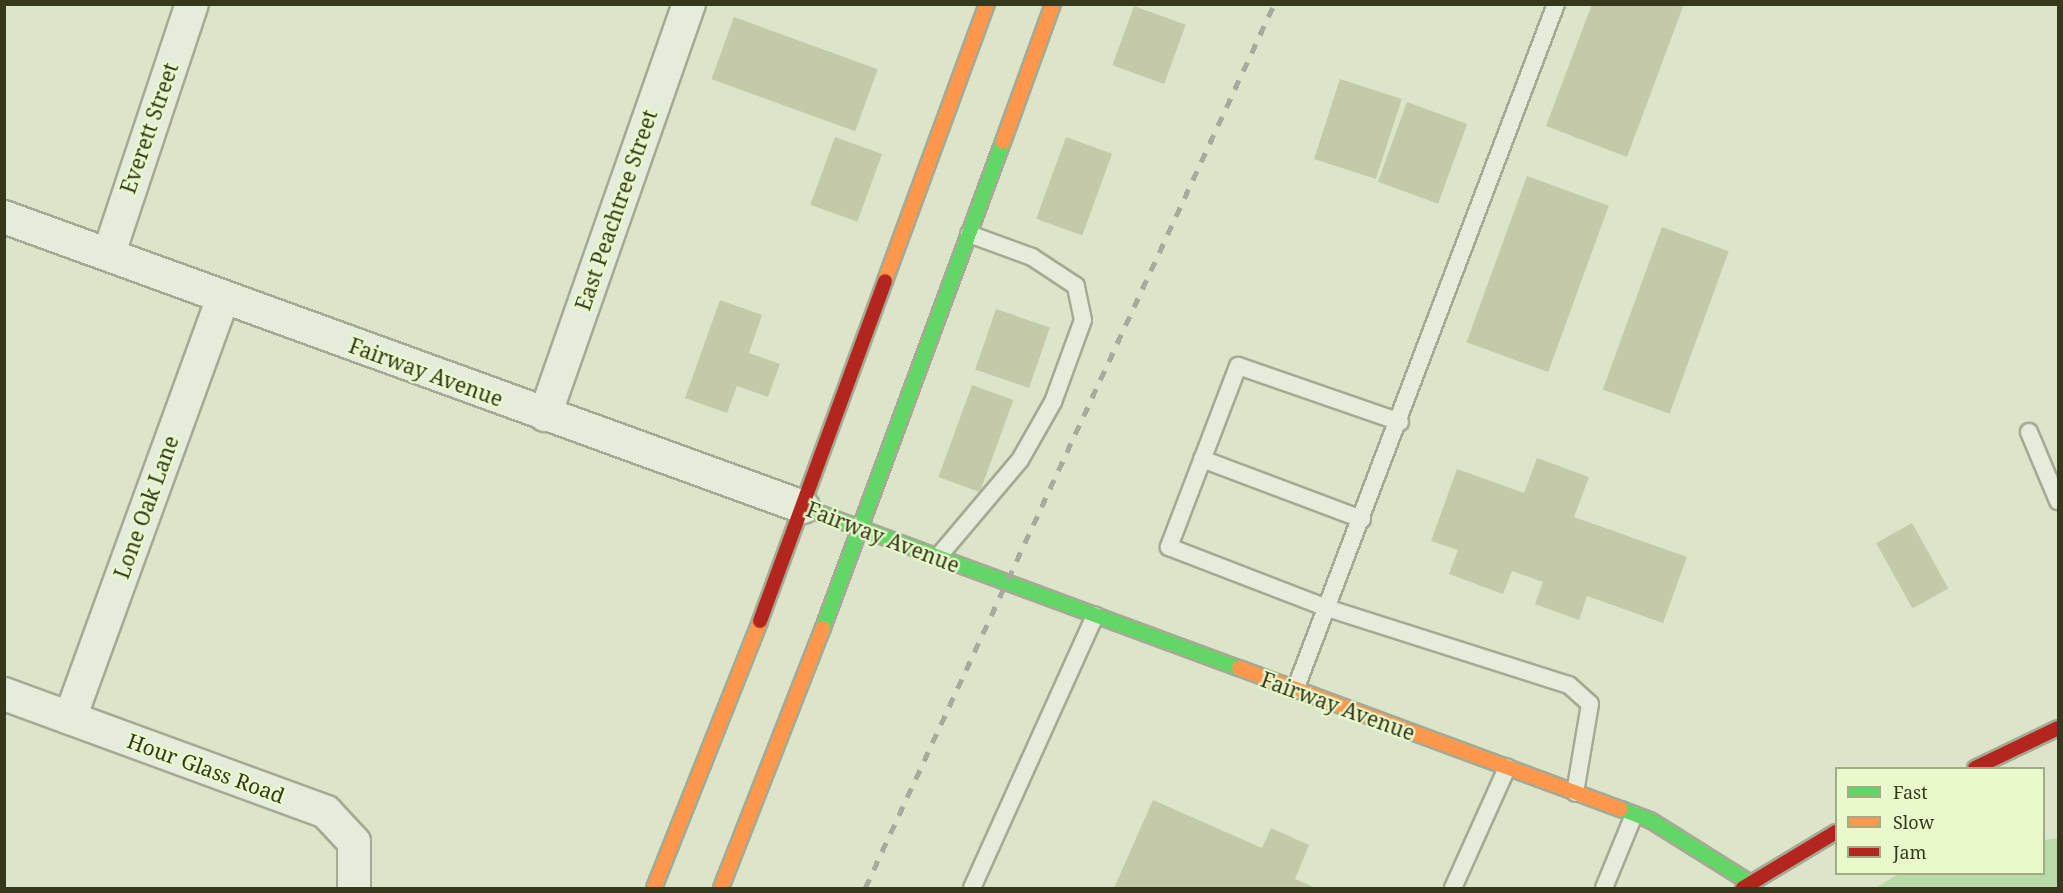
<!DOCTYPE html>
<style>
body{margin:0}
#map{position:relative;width:2063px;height:893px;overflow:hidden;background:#dce5c9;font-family:"Noto Serif",serif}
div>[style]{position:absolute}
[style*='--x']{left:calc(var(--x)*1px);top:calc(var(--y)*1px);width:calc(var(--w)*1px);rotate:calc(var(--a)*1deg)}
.green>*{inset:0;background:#badaa9}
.building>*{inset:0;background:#c4caa9;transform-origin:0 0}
.roads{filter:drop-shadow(2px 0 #a4aa93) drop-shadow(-2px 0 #a4aa93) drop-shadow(0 2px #a4aa93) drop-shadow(0 -2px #a4aa93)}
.lane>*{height:16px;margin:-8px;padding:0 8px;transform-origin:8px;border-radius:8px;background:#e6ecdb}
.street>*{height:32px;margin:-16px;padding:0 16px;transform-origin:16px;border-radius:16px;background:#e6ecdb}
.fast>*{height:14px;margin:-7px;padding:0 7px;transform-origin:7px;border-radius:7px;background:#63d668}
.slow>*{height:14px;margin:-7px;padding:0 7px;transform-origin:7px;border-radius:7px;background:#ff974d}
.jam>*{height:14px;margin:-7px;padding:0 7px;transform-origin:7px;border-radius:7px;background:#b3261e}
.rail>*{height:4.5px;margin-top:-2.25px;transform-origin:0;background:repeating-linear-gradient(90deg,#a6ab9c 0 10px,transparent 0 20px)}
span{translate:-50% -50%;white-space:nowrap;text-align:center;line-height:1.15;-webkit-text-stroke:4.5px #e9f9cc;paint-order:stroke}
.street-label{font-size:21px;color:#35381a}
.frame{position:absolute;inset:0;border:6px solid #35381a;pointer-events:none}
.legend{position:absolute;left:1835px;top:767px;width:210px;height:108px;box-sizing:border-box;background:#e9f9cc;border:2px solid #a1ac85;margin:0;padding:8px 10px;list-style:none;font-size:18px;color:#35381a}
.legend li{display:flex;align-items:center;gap:12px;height:30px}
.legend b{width:30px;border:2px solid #a1ac85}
</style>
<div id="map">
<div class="green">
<div style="clip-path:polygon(2058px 838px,2058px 888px,1875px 888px,1899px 874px,2044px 874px,2044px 840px)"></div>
</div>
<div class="building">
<div style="clip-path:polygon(1592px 4px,1684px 4px,1627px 157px,1546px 126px)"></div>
<div style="left:1134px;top:6px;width:55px;height:63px;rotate:20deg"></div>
<div style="left:734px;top:17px;width:153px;height:66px;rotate:20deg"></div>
<div style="left:1340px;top:79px;width:65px;height:84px;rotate:18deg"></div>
<div style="left:1407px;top:102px;width:64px;height:85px;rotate:20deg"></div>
<div style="left:835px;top:137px;width:50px;height:72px;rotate:20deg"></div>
<div style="left:1066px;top:137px;width:49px;height:87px;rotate:20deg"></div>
<div style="left:1527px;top:176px;width:87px;height:177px;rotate:20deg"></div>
<div style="left:1662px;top:227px;width:71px;height:173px;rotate:20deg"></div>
<div style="clip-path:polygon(720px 300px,762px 315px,749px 353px,780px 364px,768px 397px,737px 386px,727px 413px,685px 398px)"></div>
<div style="left:996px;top:309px;width:57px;height:64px;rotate:19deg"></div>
<div style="left:972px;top:385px;width:44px;height:98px;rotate:20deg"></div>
<div style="clip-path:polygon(1537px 458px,1589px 477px,1574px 517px,1687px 557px,1663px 623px,1587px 596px,1579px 620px,1535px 604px,1543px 582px,1512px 571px,1503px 594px,1449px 574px,1458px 550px,1431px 541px,1457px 469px,1524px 493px)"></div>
<div style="left:1912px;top:523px;width:75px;height:41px;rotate:61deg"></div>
<div style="clip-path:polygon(1153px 800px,1262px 848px,1271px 828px,1309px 845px,1295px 879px,1316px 888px,1114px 888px)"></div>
</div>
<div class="roads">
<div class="lane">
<div style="--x:1400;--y:422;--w:171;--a:-160.9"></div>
<div style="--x:1238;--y:366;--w:194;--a:110.9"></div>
<div style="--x:1169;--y:547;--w:169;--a:21.1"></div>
<div style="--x:1327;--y:608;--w:254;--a:17.7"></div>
<div style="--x:1569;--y:685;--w:28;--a:42"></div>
<div style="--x:1590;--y:704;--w:90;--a:99.6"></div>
<div style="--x:2029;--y:432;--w:75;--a:67.2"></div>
<div style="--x:1202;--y:459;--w:171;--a:20.6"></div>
<div style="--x:938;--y:557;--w:127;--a:-49.8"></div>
<div style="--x:1020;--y:460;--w:67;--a:-60.4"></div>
<div style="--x:1053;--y:402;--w:87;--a:-69.9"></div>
<div style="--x:1083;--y:320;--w:35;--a:-102"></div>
<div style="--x:1076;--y:286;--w:53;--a:-146.6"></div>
<div style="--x:1032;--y:257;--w:67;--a:-159.9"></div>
<div style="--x:1295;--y:690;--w:734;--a:-69.17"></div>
<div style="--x:972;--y:888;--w:299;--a:-65.7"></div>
<div style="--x:1453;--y:888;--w:132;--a:-65.8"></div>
<div style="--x:1604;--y:888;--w:79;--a:-67.7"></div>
</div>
<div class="street">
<div style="--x:4;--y:217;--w:850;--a:19.95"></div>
<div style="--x:109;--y:253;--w:262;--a:-71.6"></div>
<div style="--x:545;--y:415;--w:435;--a:-70.7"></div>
<div style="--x:4;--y:694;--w:343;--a:20.1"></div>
<div style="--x:326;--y:812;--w:41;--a:47"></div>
<div style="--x:354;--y:842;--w:46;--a:90"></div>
<div style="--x:70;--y:718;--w:448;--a:-70"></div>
</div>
<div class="fast">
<div style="--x:803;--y:507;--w:465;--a:20.3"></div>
<div style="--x:823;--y:628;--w:518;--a:-69.68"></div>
<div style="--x:1621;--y:809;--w:31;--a:21"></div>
<div style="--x:1650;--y:820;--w:117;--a:32.1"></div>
</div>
<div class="slow">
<div style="--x:1003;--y:142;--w:147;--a:-70.1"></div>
<div style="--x:885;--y:281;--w:295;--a:-69.8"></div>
<div style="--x:1239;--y:668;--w:407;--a:20.3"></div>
<div style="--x:654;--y:888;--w:287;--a:-68.3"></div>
<div style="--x:721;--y:888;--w:279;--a:-68.6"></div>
</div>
<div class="jam">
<div style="--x:760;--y:621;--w:362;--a:-69.8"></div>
<div style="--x:1975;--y:768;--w:92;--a:-25.7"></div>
<div style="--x:1743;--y:888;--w:109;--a:-31.1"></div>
</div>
</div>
<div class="rail">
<div style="--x:865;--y:888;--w:974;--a:-65.17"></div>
</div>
<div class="street-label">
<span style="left:149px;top:128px;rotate:-71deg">Everett Street</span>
<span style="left:616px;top:210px;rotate:-71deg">East Peachtree Street</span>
<span style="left:426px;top:372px;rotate:20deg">Fairway Avenue</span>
<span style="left:146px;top:507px;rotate:-70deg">Lone Oak Lane</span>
<span style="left:883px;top:537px;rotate:21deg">Fairway Avenue</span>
<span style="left:1338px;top:706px;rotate:20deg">Fairway Avenue</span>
<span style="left:206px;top:768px;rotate:20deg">Hour Glass Road</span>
</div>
<div class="frame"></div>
<ul class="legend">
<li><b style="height:8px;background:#63d668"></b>Fast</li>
<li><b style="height:8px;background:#ff974d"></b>Slow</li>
<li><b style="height:8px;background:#b3261e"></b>Jam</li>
</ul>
</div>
